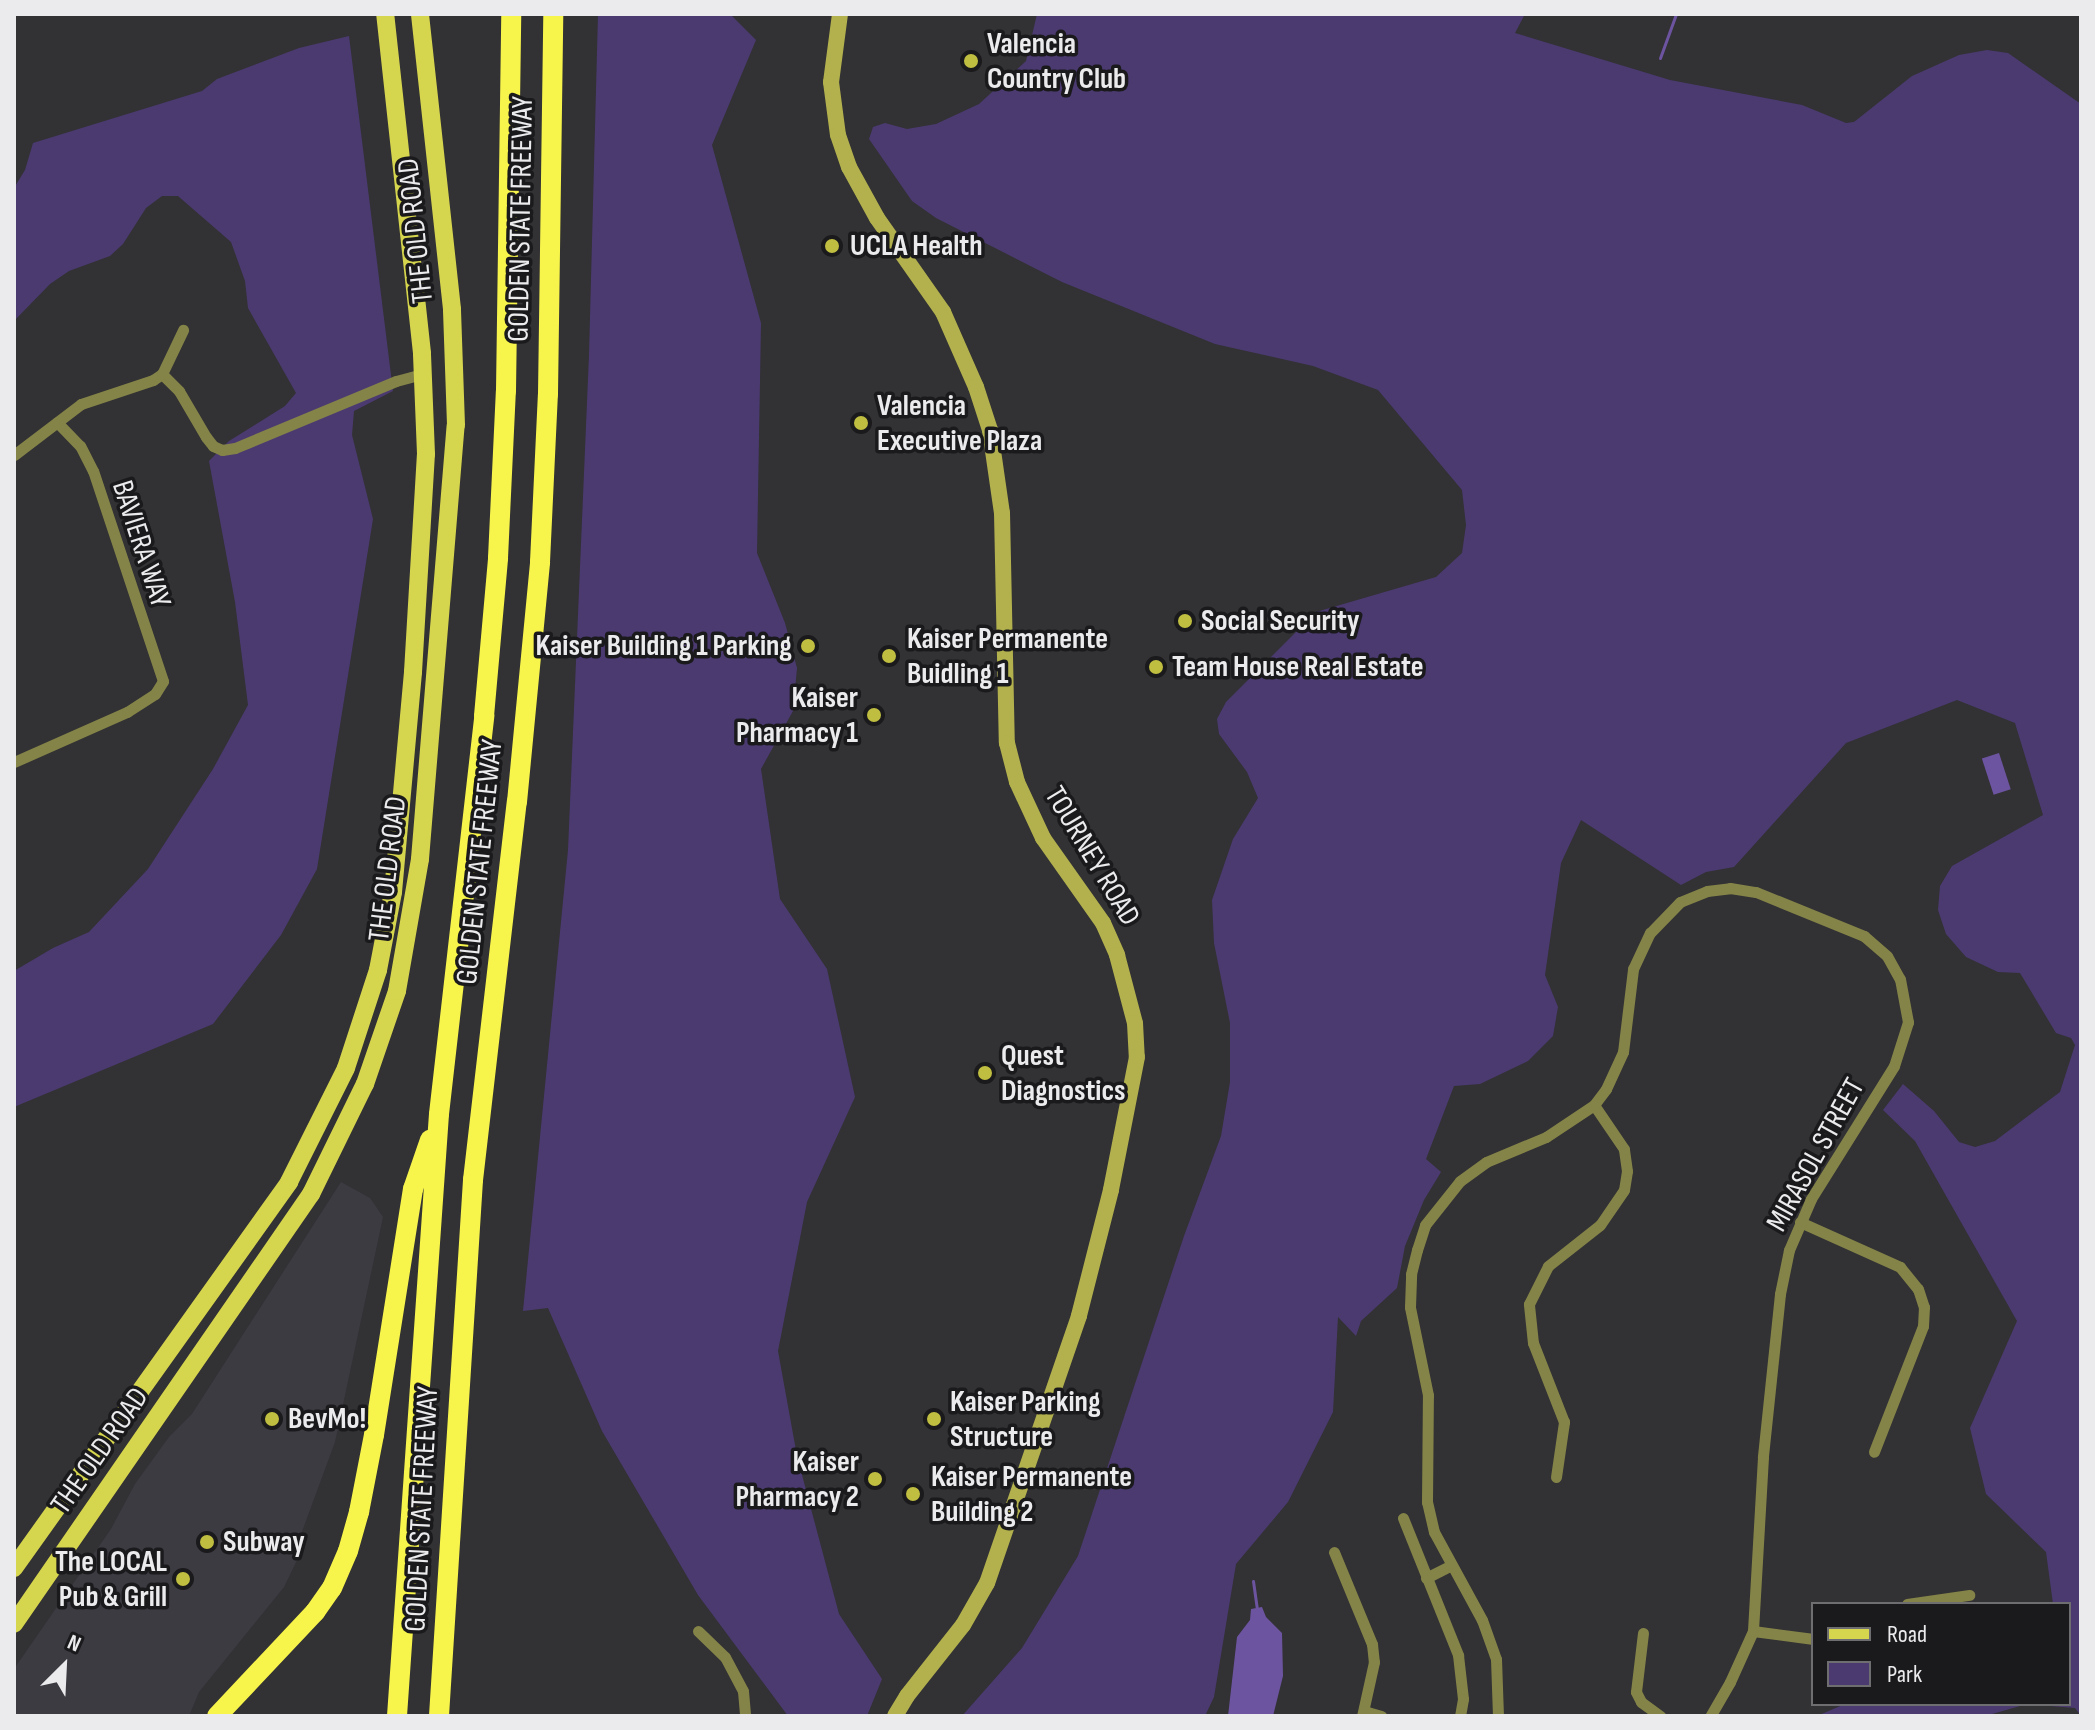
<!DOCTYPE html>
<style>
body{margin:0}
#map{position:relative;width:2095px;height:1730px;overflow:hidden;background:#323134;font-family:"Sofia Sans Condensed",sans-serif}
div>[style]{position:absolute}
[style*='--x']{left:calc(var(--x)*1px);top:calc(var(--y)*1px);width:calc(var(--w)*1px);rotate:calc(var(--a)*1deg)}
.built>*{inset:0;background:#3d3b42}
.green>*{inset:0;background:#4b3a70}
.water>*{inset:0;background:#6d54a1;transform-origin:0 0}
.stream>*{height:3px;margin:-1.5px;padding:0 1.5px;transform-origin:1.5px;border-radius:1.5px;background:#6d54a1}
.street>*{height:11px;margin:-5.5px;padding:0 5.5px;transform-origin:5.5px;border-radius:5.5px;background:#848448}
.secondary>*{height:16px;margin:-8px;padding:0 8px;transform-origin:8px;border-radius:8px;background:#b2b14d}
.primary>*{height:18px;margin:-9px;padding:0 9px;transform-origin:9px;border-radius:9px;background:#d6d54e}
.highway>*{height:20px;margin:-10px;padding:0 10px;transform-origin:10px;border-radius:10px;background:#f7f54b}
.dots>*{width:22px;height:22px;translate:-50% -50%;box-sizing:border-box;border:4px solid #1a191b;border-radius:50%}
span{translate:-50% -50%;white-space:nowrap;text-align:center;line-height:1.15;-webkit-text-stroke:7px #1a191b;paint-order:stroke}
.poi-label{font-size:30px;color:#ebebed;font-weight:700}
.left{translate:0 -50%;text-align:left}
.right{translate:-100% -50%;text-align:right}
.street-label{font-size:30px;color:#ebebed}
.frame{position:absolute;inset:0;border:16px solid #ebebed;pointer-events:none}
.legend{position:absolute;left:1811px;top:1602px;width:260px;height:104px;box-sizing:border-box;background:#1a191b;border:2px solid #6e6d6f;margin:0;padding:10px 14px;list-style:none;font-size:24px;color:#ebebed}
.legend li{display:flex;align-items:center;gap:16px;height:40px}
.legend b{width:40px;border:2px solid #6e6d6f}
.north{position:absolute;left:24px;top:1626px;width:80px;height:80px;-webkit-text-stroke:6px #1a191b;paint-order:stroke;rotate:24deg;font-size:22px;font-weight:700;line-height:32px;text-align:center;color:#ebebed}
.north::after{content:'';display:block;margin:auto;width:28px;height:36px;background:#ebebed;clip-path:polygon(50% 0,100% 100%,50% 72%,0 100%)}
</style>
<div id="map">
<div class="built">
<div style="clip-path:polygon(341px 1182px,370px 1198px,383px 1217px,335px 1442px,300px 1537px,299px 1556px,284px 1587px,199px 1692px,189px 1716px,14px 1716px,14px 1669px,111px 1529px,135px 1484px,169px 1437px,192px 1414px)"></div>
</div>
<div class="green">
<div style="clip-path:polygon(598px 14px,730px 14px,756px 40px,712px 145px,761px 323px,757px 553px,785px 623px,797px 668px,793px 711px,761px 769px,780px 899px,827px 969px,855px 1097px,807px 1202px,778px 1351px,797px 1456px,839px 1614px,882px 1679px,867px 1716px,788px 1716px,698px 1595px,602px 1431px,548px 1308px,523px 1311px,568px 850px,589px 355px)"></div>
<div style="clip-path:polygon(1037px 14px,1525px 14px,1515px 33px,1670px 80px,1802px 105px,1846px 123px,1854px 122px,1912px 76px,1959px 55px,1987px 50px,2008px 53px,2081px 104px,2081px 1716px,2075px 1708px,2027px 1704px,1985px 1716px,1817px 1716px,1845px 1704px,2069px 1704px,2069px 1604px,2053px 1604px,2046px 1552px,1986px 1494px,1970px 1428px,2017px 1321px,1915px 1141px,1883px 1110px,1903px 1084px,1934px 1111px,1959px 1142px,1975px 1147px,1995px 1141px,2060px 1092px,2075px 1045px,2071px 1038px,2056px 1033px,2020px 973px,1998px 972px,1966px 957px,1946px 934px,1938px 910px,1940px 886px,1952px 866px,2043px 815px,2015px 723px,1957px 700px,1846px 743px,1734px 867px,1706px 872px,1681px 885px,1581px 820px,1561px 863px,1545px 975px,1558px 1007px,1553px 1036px,1528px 1061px,1480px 1084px,1454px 1086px,1426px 1159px,1441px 1172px,1424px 1200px,1405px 1246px,1397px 1288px,1361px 1321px,1356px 1336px,1338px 1317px,1333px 1412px,1288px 1502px,1236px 1564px,1214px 1697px,1205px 1716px,962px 1716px,1022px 1648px,1078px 1556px,1184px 1236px,1221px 1136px,1230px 1082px,1230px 1023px,1214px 943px,1212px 900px,1233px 839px,1258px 798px,1247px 772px,1219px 734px,1217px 719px,1226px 702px,1316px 612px,1436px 577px,1462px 553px,1466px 525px,1462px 490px,1378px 390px,1313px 366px,1215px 344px,1062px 282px,936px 218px,912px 201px,869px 139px,873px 127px,885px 123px,907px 129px,936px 124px,979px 104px,1026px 61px)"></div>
<div style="clip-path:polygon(349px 36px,393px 391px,354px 411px,352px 435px,373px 519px,317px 869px,281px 935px,213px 1024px,14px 1107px,14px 971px,53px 948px,89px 932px,148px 869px,213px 769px,248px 705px,235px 602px,209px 461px,229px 441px,285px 406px,296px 393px,248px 308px,245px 281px,231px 242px,178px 196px,162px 196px,146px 208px,123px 244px,110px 256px,69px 271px,50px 284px,14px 321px,14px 188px,25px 170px,33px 143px,202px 91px,217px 79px,299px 48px)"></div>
</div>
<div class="water">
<div style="left:1999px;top:753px;width:38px;height:18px;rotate:72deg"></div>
<div style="clip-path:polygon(1262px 1607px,1266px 1617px,1282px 1633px,1283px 1676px,1273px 1716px,1228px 1716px,1237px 1637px,1250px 1620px,1251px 1609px)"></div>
</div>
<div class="stream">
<div style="--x:1660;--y:58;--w:47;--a:-70"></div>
<div style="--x:1253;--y:1581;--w:27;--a:82"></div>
</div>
<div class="street">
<div style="--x:162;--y:374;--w:24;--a:45"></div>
<div style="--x:179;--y:391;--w:53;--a:59.6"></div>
<div style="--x:206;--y:437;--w:11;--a:52"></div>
<div style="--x:213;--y:446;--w:10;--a:24"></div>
<div style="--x:222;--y:450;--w:13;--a:-9"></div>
<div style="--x:235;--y:448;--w:174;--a:-22.6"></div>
<div style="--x:396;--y:381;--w:28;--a:-15"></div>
<div style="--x:14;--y:455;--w:84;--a:-37.3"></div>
<div style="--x:81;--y:404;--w:76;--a:-18.4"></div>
<div style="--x:153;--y:380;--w:11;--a:-34"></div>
<div style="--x:162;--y:374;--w:49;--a:-64.5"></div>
<div style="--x:14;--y:762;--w:124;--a:-23.9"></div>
<div style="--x:127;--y:712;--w:33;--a:-33"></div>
<div style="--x:155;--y:694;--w:15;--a:-58"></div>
<div style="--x:163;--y:681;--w:221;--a:-108.4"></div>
<div style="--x:93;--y:471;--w:28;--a:-117"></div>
<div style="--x:80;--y:446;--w:33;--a:-134"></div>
<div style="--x:1800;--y:1222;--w:110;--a:24.2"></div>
<div style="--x:1900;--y:1267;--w:28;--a:51"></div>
<div style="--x:1918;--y:1289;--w:19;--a:72"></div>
<div style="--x:1924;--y:1307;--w:19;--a:93"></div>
<div style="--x:1923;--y:1326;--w:135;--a:111.3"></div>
<div style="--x:1556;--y:1477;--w:56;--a:-81.7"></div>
<div style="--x:1564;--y:1422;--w:85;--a:-111.4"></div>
<div style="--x:1533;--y:1343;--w:39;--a:-96"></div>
<div style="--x:1529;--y:1304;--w:42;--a:-63.4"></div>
<div style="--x:1548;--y:1266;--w:66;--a:-38.3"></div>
<div style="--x:1600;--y:1225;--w:42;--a:-55.6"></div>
<div style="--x:1624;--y:1190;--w:19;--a:-81"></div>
<div style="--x:1627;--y:1171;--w:22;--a:-98"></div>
<div style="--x:1624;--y:1149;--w:53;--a:-124.3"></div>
<div style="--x:1403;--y:1518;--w:148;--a:68.1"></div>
<div style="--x:1458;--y:1655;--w:44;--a:83.5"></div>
<div style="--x:1463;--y:1699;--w:17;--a:100"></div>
<div style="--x:1334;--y:1552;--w:100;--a:67.6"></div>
<div style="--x:1372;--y:1644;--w:18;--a:84"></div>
<div style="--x:1374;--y:1662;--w:55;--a:102.5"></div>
<div style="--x:1426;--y:1578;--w:28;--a:-27"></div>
<div style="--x:1907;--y:1604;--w:63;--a:-8.3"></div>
<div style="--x:698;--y:1631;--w:37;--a:44"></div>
<div style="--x:725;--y:1657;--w:38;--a:62"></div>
<div style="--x:743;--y:1691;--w:25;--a:85"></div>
<div style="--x:1753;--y:1631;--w:61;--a:7.6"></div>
<div style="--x:1643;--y:1633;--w:59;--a:96.8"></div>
<div style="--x:1636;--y:1692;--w:11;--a:63"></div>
<div style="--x:1641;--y:1702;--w:24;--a:36"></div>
<div style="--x:1364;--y:1711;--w:18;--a:16"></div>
<div style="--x:1498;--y:1716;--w:57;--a:-92"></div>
<div style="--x:1496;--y:1659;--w:41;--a:-109.7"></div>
<div style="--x:1482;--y:1620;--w:100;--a:-118.6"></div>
<div style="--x:1434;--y:1532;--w:31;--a:-103"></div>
<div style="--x:1427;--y:1502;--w:107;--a:-89.5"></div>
<div style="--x:1428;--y:1395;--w:90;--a:-101.6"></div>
<div style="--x:1410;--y:1307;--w:33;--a:-88"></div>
<div style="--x:1411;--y:1274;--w:25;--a:-76"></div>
<div style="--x:1417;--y:1250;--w:26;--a:-72"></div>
<div style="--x:1425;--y:1225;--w:56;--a:-51.5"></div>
<div style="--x:1460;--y:1181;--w:32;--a:-36"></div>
<div style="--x:1486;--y:1162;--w:65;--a:-22.6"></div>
<div style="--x:1546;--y:1137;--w:58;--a:-33.7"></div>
<div style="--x:1594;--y:1105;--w:20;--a:-53"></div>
<div style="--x:1606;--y:1089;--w:41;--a:-65.3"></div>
<div style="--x:1623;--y:1052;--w:84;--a:-83.1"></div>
<div style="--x:1633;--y:969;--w:40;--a:-65"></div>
<div style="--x:1650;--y:933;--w:43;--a:-45.9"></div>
<div style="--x:1680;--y:902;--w:29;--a:-22"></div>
<div style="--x:1707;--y:891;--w:23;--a:-7"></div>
<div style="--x:1730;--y:888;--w:26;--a:9"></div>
<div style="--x:1756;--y:892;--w:117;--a:22.2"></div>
<div style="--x:1864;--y:936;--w:30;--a:41"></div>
<div style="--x:1887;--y:956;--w:26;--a:61"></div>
<div style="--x:1900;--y:979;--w:44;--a:79.5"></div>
<div style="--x:1908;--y:1022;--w:46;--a:107.7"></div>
<div style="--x:1894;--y:1066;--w:157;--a:122"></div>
<div style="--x:1811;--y:1199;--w:56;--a:113.3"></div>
<div style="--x:1789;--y:1250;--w:45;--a:101.6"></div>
<div style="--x:1780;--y:1294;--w:164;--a:96"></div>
<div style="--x:1763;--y:1457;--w:174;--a:93.3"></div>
<div style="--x:1753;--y:1631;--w:56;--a:114.3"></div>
<div style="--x:1730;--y:1682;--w:39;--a:120"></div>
</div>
<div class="secondary">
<div style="--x:840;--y:14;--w:69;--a:97.5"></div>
<div style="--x:831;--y:82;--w:53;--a:82.5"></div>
<div style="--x:838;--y:135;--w:34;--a:71"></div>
<div style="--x:849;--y:167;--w:58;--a:61.2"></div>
<div style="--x:877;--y:218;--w:115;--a:54.9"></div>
<div style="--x:943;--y:312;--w:82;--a:66.3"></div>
<div style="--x:976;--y:387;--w:45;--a:72"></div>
<div style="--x:990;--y:430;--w:84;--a:81.8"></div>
<div style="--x:1002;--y:513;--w:230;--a:88.8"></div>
<div style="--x:1007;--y:743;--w:40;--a:75.6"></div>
<div style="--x:1017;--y:782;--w:62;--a:65.1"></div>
<div style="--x:1043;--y:838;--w:104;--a:54.8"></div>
<div style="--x:1103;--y:923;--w:35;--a:66"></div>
<div style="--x:1117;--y:955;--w:70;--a:75.2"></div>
<div style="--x:1135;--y:1023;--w:34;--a:87"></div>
<div style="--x:1137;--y:1057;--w:136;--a:101.1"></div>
<div style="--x:1111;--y:1190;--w:130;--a:104.3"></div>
<div style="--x:1079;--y:1316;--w:282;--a:109"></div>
<div style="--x:987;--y:1583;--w:48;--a:119.7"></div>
<div style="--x:963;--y:1625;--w:90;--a:128.3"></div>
<div style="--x:907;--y:1696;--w:23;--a:121"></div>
</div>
<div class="primary">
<div style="--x:14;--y:1568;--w:474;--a:-54.5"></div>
<div style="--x:289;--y:1182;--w:127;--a:-63.4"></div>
<div style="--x:346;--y:1068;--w:103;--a:-71.9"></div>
<div style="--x:378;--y:970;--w:79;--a:-79.1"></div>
<div style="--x:393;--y:892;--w:221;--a:-84.8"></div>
<div style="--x:413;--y:672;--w:218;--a:-86.6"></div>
<div style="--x:426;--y:454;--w:101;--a:-92.3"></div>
<div style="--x:422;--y:353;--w:341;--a:-96.2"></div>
<div style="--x:14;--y:1624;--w:523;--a:-55.37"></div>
<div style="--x:311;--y:1194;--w:123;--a:-63.9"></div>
<div style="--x:365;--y:1084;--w:98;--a:-71"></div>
<div style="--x:397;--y:991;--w:134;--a:-80.1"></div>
<div style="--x:420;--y:859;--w:435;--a:-85.3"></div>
<div style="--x:456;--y:425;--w:116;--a:-92"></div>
<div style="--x:452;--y:309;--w:297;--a:-96.2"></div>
</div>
<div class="highway">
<div style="--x:217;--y:1716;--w:143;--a:-46.7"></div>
<div style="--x:315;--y:1612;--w:29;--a:-55"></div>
<div style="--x:332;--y:1588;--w:40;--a:-66.6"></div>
<div style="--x:348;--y:1551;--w:41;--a:-74.2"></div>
<div style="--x:359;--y:1512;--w:78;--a:-79"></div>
<div style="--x:374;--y:1435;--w:249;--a:-81"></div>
<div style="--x:413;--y:1189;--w:52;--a:-70.9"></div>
<div style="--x:397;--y:1716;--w:603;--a:-86.01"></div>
<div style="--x:439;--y:1114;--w:401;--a:-83.5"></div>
<div style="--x:484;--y:716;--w:159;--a:-84.9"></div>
<div style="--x:498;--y:558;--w:167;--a:-87.3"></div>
<div style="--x:506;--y:391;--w:377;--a:-89.2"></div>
<div style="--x:439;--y:1716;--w:537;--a:-86.37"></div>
<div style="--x:473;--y:1180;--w:381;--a:-83.4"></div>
<div style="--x:517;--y:802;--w:241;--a:-84.5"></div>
<div style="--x:540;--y:562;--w:168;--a:-87.3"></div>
<div style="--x:548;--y:394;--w:380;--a:-89.2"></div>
</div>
<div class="dots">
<div style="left:971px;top:61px;background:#bfbe41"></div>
<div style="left:832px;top:246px;background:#bfbe41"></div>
<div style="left:861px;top:423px;background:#bfbe41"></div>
<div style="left:1185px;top:621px;background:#bfbe41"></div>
<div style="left:808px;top:646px;background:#bfbe41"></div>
<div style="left:889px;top:656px;background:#bfbe41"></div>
<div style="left:1156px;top:667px;background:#bfbe41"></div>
<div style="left:874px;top:715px;background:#bfbe41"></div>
<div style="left:985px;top:1073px;background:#bfbe41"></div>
<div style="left:272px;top:1419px;background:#bfbe41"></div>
<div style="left:934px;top:1419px;background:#bfbe41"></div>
<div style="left:875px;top:1479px;background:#bfbe41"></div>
<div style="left:913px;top:1494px;background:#bfbe41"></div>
<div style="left:207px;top:1542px;background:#bfbe41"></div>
<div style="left:183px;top:1579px;background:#bfbe41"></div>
</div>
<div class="poi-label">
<span class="left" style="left:987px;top:61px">Valencia<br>Country Club</span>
<span class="left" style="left:850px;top:246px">UCLA Health</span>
<span class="left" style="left:877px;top:423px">Valencia<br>Executive Plaza</span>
<span class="left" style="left:1201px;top:621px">Social Security</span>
<span class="left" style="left:907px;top:656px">Kaiser Permanente<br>Buidling 1</span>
<span class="right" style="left:792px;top:646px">Kaiser Building 1 Parking</span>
<span class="left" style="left:1172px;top:667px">Team House Real Estate</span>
<span class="right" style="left:858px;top:715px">Kaiser<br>Pharmacy 1</span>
<span class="left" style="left:1001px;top:1073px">Quest<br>Diagnostics</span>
<span class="left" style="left:950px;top:1419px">Kaiser Parking<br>Structure</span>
<span class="left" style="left:288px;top:1419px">BevMo!</span>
<span class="right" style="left:859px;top:1479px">Kaiser<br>Pharmacy 2</span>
<span class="left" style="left:931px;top:1494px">Kaiser Permanente<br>Building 2</span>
<span class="left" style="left:223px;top:1542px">Subway</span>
<span class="right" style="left:167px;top:1579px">The LOCAL<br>Pub &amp; Grill</span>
</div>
<div class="street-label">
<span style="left:521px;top:219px;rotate:-89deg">GOLDEN STATE FREEWAY</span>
<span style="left:416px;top:231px;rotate:-96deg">THE OLD ROAD</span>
<span style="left:141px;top:544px;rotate:72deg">BAVIERA WAY</span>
<span style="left:1092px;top:856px;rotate:59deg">TOURNEY ROAD</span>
<span style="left:480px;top:862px;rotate:-84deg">GOLDEN STATE FREEWAY</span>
<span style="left:388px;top:869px;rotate:-83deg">THE OLD ROAD</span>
<span style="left:1816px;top:1155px;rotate:-61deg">MIRASOL STREET</span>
<span style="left:100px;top:1451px;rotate:-55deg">THE OLD ROAD</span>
<span style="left:422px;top:1509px;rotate:-87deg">GOLDEN STATE FREEWAY</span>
</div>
<div class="frame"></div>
<ul class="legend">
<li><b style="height:10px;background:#d6d54e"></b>Road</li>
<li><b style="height:22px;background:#4b3a70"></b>Park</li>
</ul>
<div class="north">N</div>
</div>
